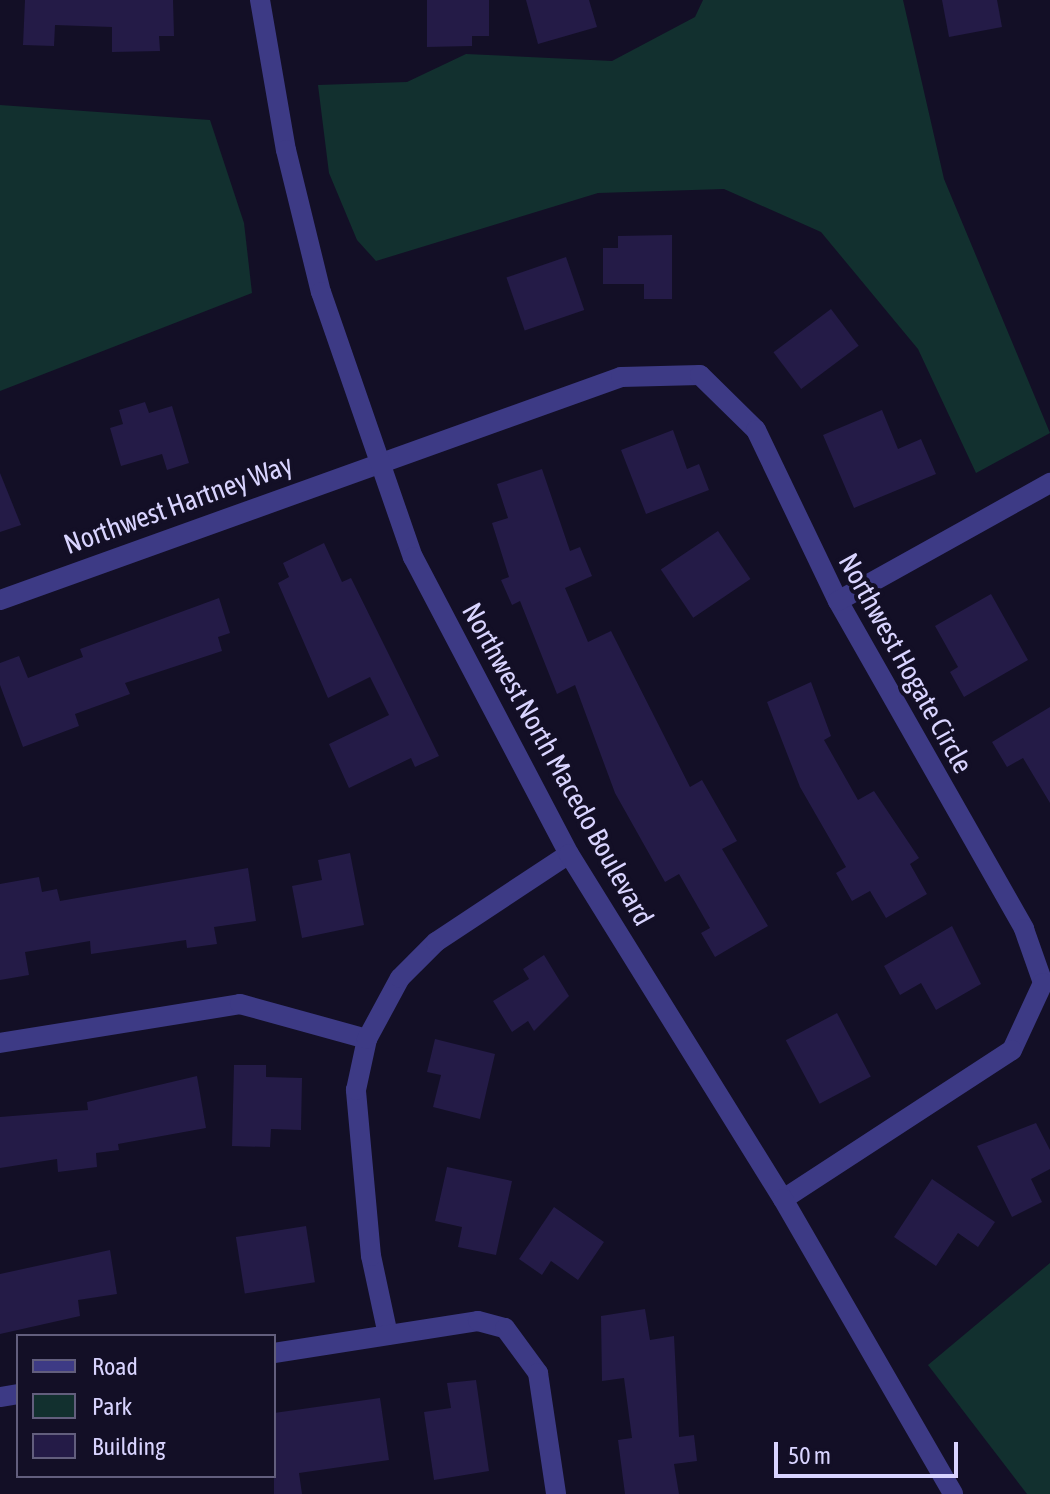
<!DOCTYPE html>
<style>
body{margin:0}
#map{position:relative;width:1050px;height:1494px;overflow:hidden;background:#130f26;font-family:"Asap Condensed",sans-serif}
div>[style]{position:absolute}
[style*='--x']{left:calc(var(--x)*1px);top:calc(var(--y)*1px);width:calc(var(--w)*1px);rotate:calc(var(--a)*1deg)}
.green>*{inset:0;background:#12302f}
.building>*{inset:0;background:#241b47;transform-origin:0 0}
.minor>*{height:20px;margin:-10px;padding:0 10px;transform-origin:10px;border-radius:10px;background:#3d3a85}
.tertiary>*{height:20px;margin:-10px;padding:0 10px;transform-origin:10px;border-radius:10px;background:#3d3a85}
span{translate:-50% -50%;white-space:nowrap;text-align:center;line-height:1.15;-webkit-text-stroke:8px #130f26;paint-order:stroke}
.street-label{font-size:28px;color:#d9d4ff}
.legend{position:absolute;left:16px;top:1334px;width:260px;height:144px;box-sizing:border-box;background:#130f26;border:2px solid #625e7d;margin:0;padding:10px 14px;list-style:none;font-size:24px;color:#d9d4ff}
.legend li{display:flex;align-items:center;gap:16px;height:40px}
.legend b{width:40px;border:2px solid #625e7d}
.scale{position:absolute;left:774px;top:1442px;width:184px;height:36px;box-sizing:border-box;border:4px solid #d9d4ff;border-top:0;padding-left:10px;font-size:24px;line-height:28px;white-space:nowrap;color:#d9d4ff;-webkit-text-stroke:6px #130f26;paint-order:stroke}
</style>
<div id="map">
<div class="green">
<div style="clip-path:polygon(703px 0,903px 0,944px 179px,1050px 433px,976px 473px,918px 349px,821px 232px,724px 189px,598px 193px,376px 261px,357px 240px,329px 173px,318px 85px,407px 82px,466px 54px,612px 61px,695px 17px)"></div>
<div style="clip-path:polygon(0 105px,210px 120px,244px 223px,252px 293px,0 391px)"></div>
<div style="clip-path:polygon(1050px 1263px,1050px 1494px,1027px 1494px,928px 1365px)"></div>
</div>
<div class="building">
<div style="clip-path:polygon(25px 0,173px 0,174px 36px,159px 36px,160px 51px,112px 52px,112px 27px,55px 25px,54px 46px,23px 45px)"></div>
<div style="clip-path:polygon(427px 0,489px 0,489px 36px,472px 36px,472px 46px,427px 47px)"></div>
<div style="clip-path:polygon(526px 0,589px 0,597px 27px,538px 44px)"></div>
<div style="clip-path:polygon(942px 0,997px 0,1002px 27px,949px 37px)"></div>
<div style="clip-path:polygon(672px 235px,672px 299px,644px 299px,644px 284px,603px 284px,603px 248px,618px 248px,618px 236px)"></div>
<div style="left:566px;top:257px;width:56px;height:63px;rotate:71deg"></div>
<div style="left:831px;top:309px;width:46px;height:72px;rotate:53deg"></div>
<div style="clip-path:polygon(145px 402px,149px 413px,172px 406px,189px 463px,167px 470px,162px 454px,121px 466px,110px 428px,123px 424px,119px 410px)"></div>
<div style="clip-path:polygon(882px 410px,898px 449px,921px 439px,936px 474px,854px 508px,823px 435px)"></div>
<div style="clip-path:polygon(673px 430px,687px 469px,699px 464px,709px 490px,646px 514px,621px 450px)"></div>
<div style="clip-path:polygon(542px 469px,570px 551px,580px 547px,592px 576px,565px 588px,588px 642px,611px 631px,690px 787px,702px 780px,737px 841px,722px 849px,768px 926px,715px 957px,701px 933px,710px 928px,679px 874px,665px 882px,615px 793px,575px 685px,557px 694px,520px 601px,512px 605px,501px 580px,509px 577px,492px 523px,508px 518px,497px 484px)"></div>
<div style="clip-path:polygon(0 473px,21px 525px,0 532px)"></div>
<div style="left:718px;top:531px;width:58px;height:69px;rotate:56deg"></div>
<div style="clip-path:polygon(324px 543px,342px 582px,351px 578px,439px 756px,415px 767px,411px 758px,349px 788px,329px 744px,389px 715px,370px 677px,328px 698px,278px 583px,289px 577px,283px 563px)"></div>
<div style="clip-path:polygon(991px 594px,1028px 660px,964px 697px,950px 672px,958px 667px,935px 626px)"></div>
<div style="clip-path:polygon(219px 598px,230px 633px,218px 637px,222px 651px,125px 683px,130px 694px,75px 714px,79px 726px,23px 747px,0 685px,0 663px,19px 656px,28px 678px,83px 657px,80px 649px)"></div>
<div style="clip-path:polygon(811px 682px,831px 736px,824px 740px,858px 800px,874px 791px,919px 858px,910px 864px,927px 894px,886px 918px,870px 891px,852px 901px,836px 873px,846px 867px,800px 787px,767px 702px)"></div>
<div style="clip-path:polygon(1050px 707px,1050px 803px,1023px 758px,1007px 767px,992px 742px)"></div>
<div style="clip-path:polygon(350px 853px,364px 925px,302px 938px,292px 886px,322px 880px,318px 860px)"></div>
<div style="clip-path:polygon(248px 868px,256px 921px,214px 927px,217px 944px,187px 948px,186px 940px,91px 954px,90px 941px,25px 952px,29px 975px,0 980px,0 884px,39px 877px,42px 892px,57px 889px,60px 901px)"></div>
<div style="clip-path:polygon(952px 926px,981px 984px,936px 1010px,921px 983px,900px 995px,884px 966px)"></div>
<div style="clip-path:polygon(544px 955px,569px 996px,534px 1031px,528px 1021px,512px 1032px,493px 1001px,529px 979px,523px 969px)"></div>
<div style="left:837px;top:1013px;width:72px;height:58px;rotate:62deg"></div>
<div style="clip-path:polygon(435px 1039px,495px 1054px,480px 1119px,433px 1107px,441px 1075px,427px 1072px)"></div>
<div style="clip-path:polygon(234px 1065px,266px 1065px,266px 1077px,302px 1078px,301px 1130px,271px 1129px,270px 1147px,232px 1146px)"></div>
<div style="clip-path:polygon(197px 1076px,206px 1128px,118px 1144px,119px 1150px,96px 1153px,97px 1167px,58px 1172px,57px 1159px,0 1168px,0 1117px,88px 1110px,87px 1102px)"></div>
<div style="clip-path:polygon(1036px 1123px,1050px 1150px,1050px 1169px,1031px 1179px,1042px 1202px,1012px 1217px,977px 1146px)"></div>
<div style="clip-path:polygon(447px 1167px,512px 1181px,496px 1255px,458px 1247px,462px 1227px,435px 1221px)"></div>
<div style="clip-path:polygon(932px 1179px,995px 1222px,978px 1247px,958px 1233px,936px 1266px,894px 1237px)"></div>
<div style="clip-path:polygon(554px 1207px,604px 1242px,578px 1280px,551px 1261px,542px 1275px,519px 1259px)"></div>
<div style="left:306px;top:1226px;width:57px;height:71px;rotate:81deg"></div>
<div style="clip-path:polygon(110px 1250px,117px 1294px,78px 1300px,80px 1316px,0 1334px,0 1274px)"></div>
<div style="clip-path:polygon(645px 1309px,650px 1340px,674px 1336px,679px 1437px,694px 1435px,697px 1461px,674px 1464px,679px 1494px,625px 1494px,618px 1440px,632px 1438px,624px 1378px,602px 1381px,601px 1316px)"></div>
<div style="clip-path:polygon(476px 1380px,489px 1471px,434px 1480px,424px 1412px,451px 1408px,447px 1383px)"></div>
<div style="clip-path:polygon(380px 1398px,389px 1460px,299px 1473px,302px 1494px,274px 1494px,274px 1413px)"></div>
</div>
<div class="minor">
<div style="--x:0;--y:600;--w:660;--a:-19.75"></div>
<div style="--x:621;--y:377;--w:79;--a:-1.5"></div>
<div style="--x:700;--y:375;--w:78;--a:44.5"></div>
<div style="--x:756;--y:430;--w:190;--a:64.4"></div>
<div style="--x:838;--y:601;--w:377;--a:60.4"></div>
<div style="--x:1024;--y:929;--w:57;--a:70.6"></div>
<div style="--x:1043;--y:983;--w:74;--a:114.8"></div>
<div style="--x:1012;--y:1050;--w:273;--a:146.9"></div>
<div style="--x:838;--y:601;--w:243;--a:-29.1"></div>
<div style="--x:0;--y:1043;--w:243;--a:-9.2"></div>
<div style="--x:240;--y:1004;--w:132;--a:15.4"></div>
<div style="--x:388;--y:1335;--w:81;--a:-102.1"></div>
<div style="--x:371;--y:1256;--w:167;--a:-95.2"></div>
<div style="--x:356;--y:1090;--w:52;--a:-77.8"></div>
<div style="--x:367;--y:1039;--w:69;--a:-61.6"></div>
<div style="--x:400;--y:978;--w:51;--a:-45"></div>
<div style="--x:436;--y:942;--w:159;--a:-33.5"></div>
<div style="--x:274;--y:1353;--w:206;--a:-8.9"></div>
<div style="--x:478;--y:1321;--w:28;--a:15"></div>
<div style="--x:505;--y:1328;--w:56;--a:53.7"></div>
<div style="--x:538;--y:1373;--w:122;--a:81.5"></div>
<div style="--x:0;--y:1397;--w:18;--a:-9"></div>
</div>
<div class="tertiary">
<div style="--x:260;--y:0;--w:152;--a:80.2"></div>
<div style="--x:286;--y:150;--w:146;--a:76.2"></div>
<div style="--x:321;--y:292;--w:281;--a:70.9"></div>
<div style="--x:413;--y:557;--w:335;--a:62.3"></div>
<div style="--x:569;--y:854;--w:406;--a:58.2"></div>
<div style="--x:783;--y:1199;--w:340;--a:60"></div>
</div>
<div class="street-label">
<span style="left:178px;top:504px;rotate:-20deg">Northwest Hartney Way</span>
<span style="left:906px;top:663px;rotate:61deg">Northwest Hogate Circle</span>
<span style="left:558px;top:764px;rotate:61deg">Northwest North Macedo Boulevard</span>
</div>
<ul class="legend">
<li><b style="height:10px;background:#3d3a85"></b>Road</li>
<li><b style="height:22px;background:#12302f"></b>Park</li>
<li><b style="height:22px;background:#241b47"></b>Building</li>
</ul>
<div class="scale">50 m</div>
</div>
